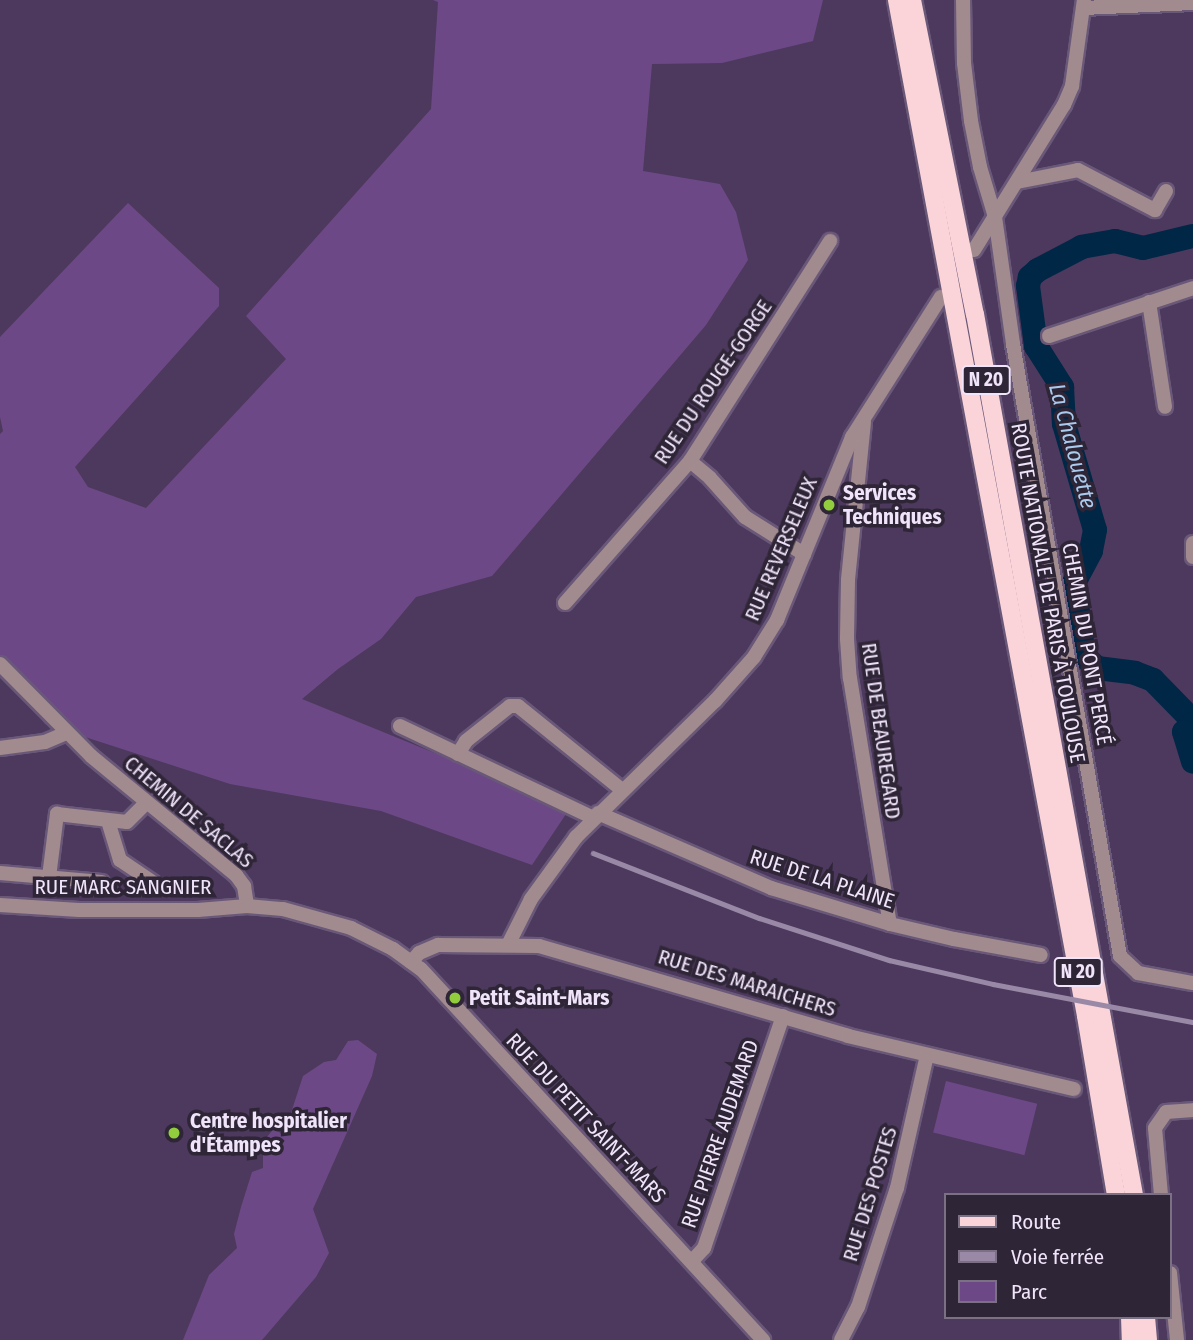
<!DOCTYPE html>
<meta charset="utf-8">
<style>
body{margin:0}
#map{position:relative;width:1193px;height:1340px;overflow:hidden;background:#4d395d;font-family:"Fira Sans Condensed",sans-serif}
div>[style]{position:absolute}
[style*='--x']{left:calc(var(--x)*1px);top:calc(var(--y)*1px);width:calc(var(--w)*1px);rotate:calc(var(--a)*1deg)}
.green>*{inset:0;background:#6c4986;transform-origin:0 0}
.river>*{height:24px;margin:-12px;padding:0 12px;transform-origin:12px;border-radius:12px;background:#012747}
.roads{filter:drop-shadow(2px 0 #6a5879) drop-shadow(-2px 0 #6a5879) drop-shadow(0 2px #6a5879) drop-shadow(0 -2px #6a5879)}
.minor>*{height:14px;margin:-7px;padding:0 7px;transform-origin:7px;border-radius:7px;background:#a28b8e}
.major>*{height:18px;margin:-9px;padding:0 9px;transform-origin:9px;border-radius:9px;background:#fad4d9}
.rail>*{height:4.5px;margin:-2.25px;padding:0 2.25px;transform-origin:2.25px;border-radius:2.25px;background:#9989a6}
.dots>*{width:19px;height:19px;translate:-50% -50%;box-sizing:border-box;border:4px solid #2e2536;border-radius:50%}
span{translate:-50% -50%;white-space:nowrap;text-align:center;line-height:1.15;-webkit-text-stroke:7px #2e2536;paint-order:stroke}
.shield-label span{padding:2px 5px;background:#2e2536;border:2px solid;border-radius:5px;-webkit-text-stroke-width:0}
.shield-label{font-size:19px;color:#f0e4fa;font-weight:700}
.street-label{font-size:21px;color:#f0e4fa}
.poi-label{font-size:21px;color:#f0e4fa;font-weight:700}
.left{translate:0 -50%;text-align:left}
.water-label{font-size:23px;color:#aacbee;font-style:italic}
.legend{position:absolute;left:944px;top:1193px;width:228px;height:126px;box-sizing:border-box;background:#2e2536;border:2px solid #7c7184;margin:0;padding:9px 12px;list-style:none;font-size:21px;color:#f0e4fa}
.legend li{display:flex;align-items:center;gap:14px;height:35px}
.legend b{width:35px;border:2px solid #7c7184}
</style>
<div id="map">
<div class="green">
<div style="clip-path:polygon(433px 0,823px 0,813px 41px,722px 63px,652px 64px,643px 171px,720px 184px,736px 212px,748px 260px,706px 325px,492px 576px,416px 597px,381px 639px,338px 669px,302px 699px,570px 808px,532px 865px,381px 811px,230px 784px,45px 724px,0 662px,0 434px,3px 431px,0 417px,0 337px,128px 203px,219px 288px,219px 306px,75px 467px,88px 487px,146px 508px,286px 359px,246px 316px,431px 109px,438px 2px)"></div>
<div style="clip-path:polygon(358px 1040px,377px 1054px,372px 1076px,313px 1209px,329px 1253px,316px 1277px,262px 1340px,183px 1340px,209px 1275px,237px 1248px,234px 1234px,241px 1207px,252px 1172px,263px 1168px,263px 1142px,275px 1127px,281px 1134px,294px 1126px,289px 1119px,303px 1076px,324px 1062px,336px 1060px,348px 1041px)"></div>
<div style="left:946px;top:1081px;width:94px;height:53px;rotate:14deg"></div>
</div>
<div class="river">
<div style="--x:1193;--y:236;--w:51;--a:166.5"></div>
<div style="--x:1143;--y:248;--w:29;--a:-166"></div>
<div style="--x:1115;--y:241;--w:34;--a:170"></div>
<div style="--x:1082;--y:247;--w:50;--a:152.4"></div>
<div style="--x:1038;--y:270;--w:11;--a:139"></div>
<div style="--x:1030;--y:277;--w:9;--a:103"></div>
<div style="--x:1028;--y:286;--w:61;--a:82.4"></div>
<div style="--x:1036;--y:346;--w:49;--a:57.6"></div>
<div style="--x:1062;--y:387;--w:37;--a:87"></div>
<div style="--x:1064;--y:424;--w:110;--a:73.7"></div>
<div style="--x:1095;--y:530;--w:21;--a:101"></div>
<div style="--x:1091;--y:551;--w:36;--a:118"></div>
<div style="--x:1074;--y:583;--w:74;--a:82.2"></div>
<div style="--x:1084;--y:656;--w:18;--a:43"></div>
<div style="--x:1097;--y:668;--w:38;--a:7"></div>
<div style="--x:1135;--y:673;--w:19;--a:21"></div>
<div style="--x:1153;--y:680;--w:57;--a:45.7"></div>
<div style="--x:1193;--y:724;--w:12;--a:138"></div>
<div style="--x:1184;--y:732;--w:31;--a:73"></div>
</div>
<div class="roads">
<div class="minor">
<div style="--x:963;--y:0;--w:63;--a:89.1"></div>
<div style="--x:964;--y:63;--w:58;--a:83.1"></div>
<div style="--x:971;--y:121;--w:47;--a:78.9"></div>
<div style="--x:980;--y:167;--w:52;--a:73.3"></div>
<div style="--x:995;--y:217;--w:128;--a:81.9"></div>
<div style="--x:1013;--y:344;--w:621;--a:80.08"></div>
<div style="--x:1120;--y:956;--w:25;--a:43"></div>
<div style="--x:1138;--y:973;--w:56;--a:10.3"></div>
<div style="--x:1083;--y:8;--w:110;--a:-2.6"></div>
<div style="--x:1017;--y:182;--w:62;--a:-11.1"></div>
<div style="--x:1078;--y:170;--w:87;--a:27.5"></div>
<div style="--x:1155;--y:210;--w:22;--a:-60"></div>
<div style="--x:974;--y:250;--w:171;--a:-58.2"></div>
<div style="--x:1064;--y:105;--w:21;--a:-67"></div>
<div style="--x:1072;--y:86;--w:87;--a:-82.1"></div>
<div style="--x:1149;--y:302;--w:106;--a:81.3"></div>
<div style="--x:1049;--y:336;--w:152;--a:-18.4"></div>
<div style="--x:864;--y:422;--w:159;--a:95.8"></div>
<div style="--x:848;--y:580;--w:59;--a:91"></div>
<div style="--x:847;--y:639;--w:39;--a:86"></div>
<div style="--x:850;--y:678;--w:249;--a:80.8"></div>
<div style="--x:690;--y:461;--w:26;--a:40"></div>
<div style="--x:710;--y:478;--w:52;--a:48.1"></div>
<div style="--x:745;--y:517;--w:70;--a:32.1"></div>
<div style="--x:1193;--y:543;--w:14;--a:90"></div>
<div style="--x:565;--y:603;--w:189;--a:-48.6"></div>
<div style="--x:690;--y:461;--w:261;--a:-57.5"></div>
<div style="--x:0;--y:664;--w:129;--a:45.3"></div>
<div style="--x:91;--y:756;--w:188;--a:39.4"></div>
<div style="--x:236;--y:875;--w:14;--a:54"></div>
<div style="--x:244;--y:886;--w:20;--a:81"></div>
<div style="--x:400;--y:726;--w:215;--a:25.4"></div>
<div style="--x:0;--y:748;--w:45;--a:-7.6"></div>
<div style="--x:45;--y:742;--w:23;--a:-23"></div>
<div style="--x:458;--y:754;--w:15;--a:-58"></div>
<div style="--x:466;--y:741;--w:56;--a:-38.5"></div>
<div style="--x:510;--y:706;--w:8;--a:0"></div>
<div style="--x:518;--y:706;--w:134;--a:38.9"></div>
<div style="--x:598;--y:813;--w:189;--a:23.4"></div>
<div style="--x:771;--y:888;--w:124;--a:16.8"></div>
<div style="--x:890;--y:924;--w:66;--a:13.2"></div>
<div style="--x:954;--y:939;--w:88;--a:10.4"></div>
<div style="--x:108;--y:821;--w:41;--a:72.9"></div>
<div style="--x:120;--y:860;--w:41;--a:34.1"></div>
<div style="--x:0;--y:873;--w:102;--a:5"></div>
<div style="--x:49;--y:877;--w:64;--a:-82.8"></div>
<div style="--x:57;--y:814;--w:70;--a:6.5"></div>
<div style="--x:127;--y:822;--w:28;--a:-45"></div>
<div style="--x:0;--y:905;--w:79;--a:3.6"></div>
<div style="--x:79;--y:910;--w:119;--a:0"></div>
<div style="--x:198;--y:910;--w:49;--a:-4.7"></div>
<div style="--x:247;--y:906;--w:36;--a:5"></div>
<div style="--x:283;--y:909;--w:71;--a:15.6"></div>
<div style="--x:351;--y:928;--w:47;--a:26.6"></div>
<div style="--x:393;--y:949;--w:34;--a:36"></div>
<div style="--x:421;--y:969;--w:505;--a:47.33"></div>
<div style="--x:508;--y:945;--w:51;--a:-63.4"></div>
<div style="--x:531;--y:899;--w:77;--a:-54"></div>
<div style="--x:576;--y:837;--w:194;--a:-44.4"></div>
<div style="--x:715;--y:701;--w:59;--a:-48.4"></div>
<div style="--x:754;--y:657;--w:44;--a:-58.1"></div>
<div style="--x:777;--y:620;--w:198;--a:-67.7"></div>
<div style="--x:852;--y:437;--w:166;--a:-57.6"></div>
<div style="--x:411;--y:962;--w:12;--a:-48"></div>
<div style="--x:419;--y:953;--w:21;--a:-23"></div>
<div style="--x:438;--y:945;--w:101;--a:0.6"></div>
<div style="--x:539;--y:946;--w:322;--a:16.2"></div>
<div style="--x:848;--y:1036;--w:232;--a:13.2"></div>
<div style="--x:1161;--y:1195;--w:67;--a:-95.1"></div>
<div style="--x:1155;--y:1128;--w:19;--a:-55"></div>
<div style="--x:1166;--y:1112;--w:27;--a:-4"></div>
<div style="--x:692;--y:1261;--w:18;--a:-47"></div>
<div style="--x:704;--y:1248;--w:245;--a:-71.2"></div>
<div style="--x:1170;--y:1273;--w:67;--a:84"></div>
<div style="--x:841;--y:1340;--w:37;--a:-63"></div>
<div style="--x:858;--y:1307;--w:125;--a:-71.9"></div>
<div style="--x:897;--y:1188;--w:136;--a:-77.3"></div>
</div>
<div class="major">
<div style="--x:897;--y:0;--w:1033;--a:79.46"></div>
<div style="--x:1086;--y:1016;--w:181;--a:80.5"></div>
<div style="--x:912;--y:0;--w:320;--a:78.7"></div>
<div style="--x:975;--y:314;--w:895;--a:79.77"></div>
<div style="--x:1130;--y:1317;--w:23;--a:88"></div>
<div style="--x:1146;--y:1317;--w:23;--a:85"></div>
</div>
</div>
<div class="rail">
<div style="--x:593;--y:853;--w:178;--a:21.4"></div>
<div style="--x:759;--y:918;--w:137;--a:17.9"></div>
<div style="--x:889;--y:960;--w:107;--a:13"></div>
<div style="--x:993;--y:984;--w:204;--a:10.8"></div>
</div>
<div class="dots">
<div style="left:829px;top:505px;background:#92cd3e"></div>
<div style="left:455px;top:998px;background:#92cd3e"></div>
<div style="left:174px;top:1133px;background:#92cd3e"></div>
</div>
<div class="shield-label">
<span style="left:986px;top:380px">N 20</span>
<span style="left:1078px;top:972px">N 20</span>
</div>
<div class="street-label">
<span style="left:713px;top:382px;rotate:-56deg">RUE DU ROUGE-GORGE</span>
<span style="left:781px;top:549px;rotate:-67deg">RUE REVERSELEUX</span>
<span style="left:1048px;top:593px;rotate:80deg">ROUTE NATIONALE DE PARIS À TOULOUSE</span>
<span style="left:1087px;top:644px;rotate:80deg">CHEMIN DU PONT PERCÉ</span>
<span style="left:881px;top:731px;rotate:82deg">RUE DE BEAUREGARD</span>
<span style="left:189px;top:812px;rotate:40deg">CHEMIN DE SACLAS</span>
<span style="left:822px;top:879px;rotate:18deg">RUE DE LA PLAINE</span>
<span style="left:123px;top:887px">RUE MARC SANGNIER</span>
<span style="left:747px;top:983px;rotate:17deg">RUE DES MARAICHERS</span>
<span style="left:586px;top:1118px;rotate:47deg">RUE DU PETIT SAINT-MARS</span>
<span style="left:720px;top:1134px;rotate:-71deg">RUE PIERRE AUDEMARD</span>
<span style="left:870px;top:1194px;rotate:-73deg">RUE DES POSTES</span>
</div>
<div class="poi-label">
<span class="left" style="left:843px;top:505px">Services<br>Techniques</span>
<span class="left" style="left:469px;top:998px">Petit Saint-Mars</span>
<span class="left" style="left:190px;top:1133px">Centre hospitalier<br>d'Étampes</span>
</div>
<div class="water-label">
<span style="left:1073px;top:446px;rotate:75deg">La Chalouette</span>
</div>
<ul class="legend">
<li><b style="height:9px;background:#fad4d9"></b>Route</li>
<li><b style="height:9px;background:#9989a6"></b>Voie ferrée</li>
<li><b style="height:19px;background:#6c4986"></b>Parc</li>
</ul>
</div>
